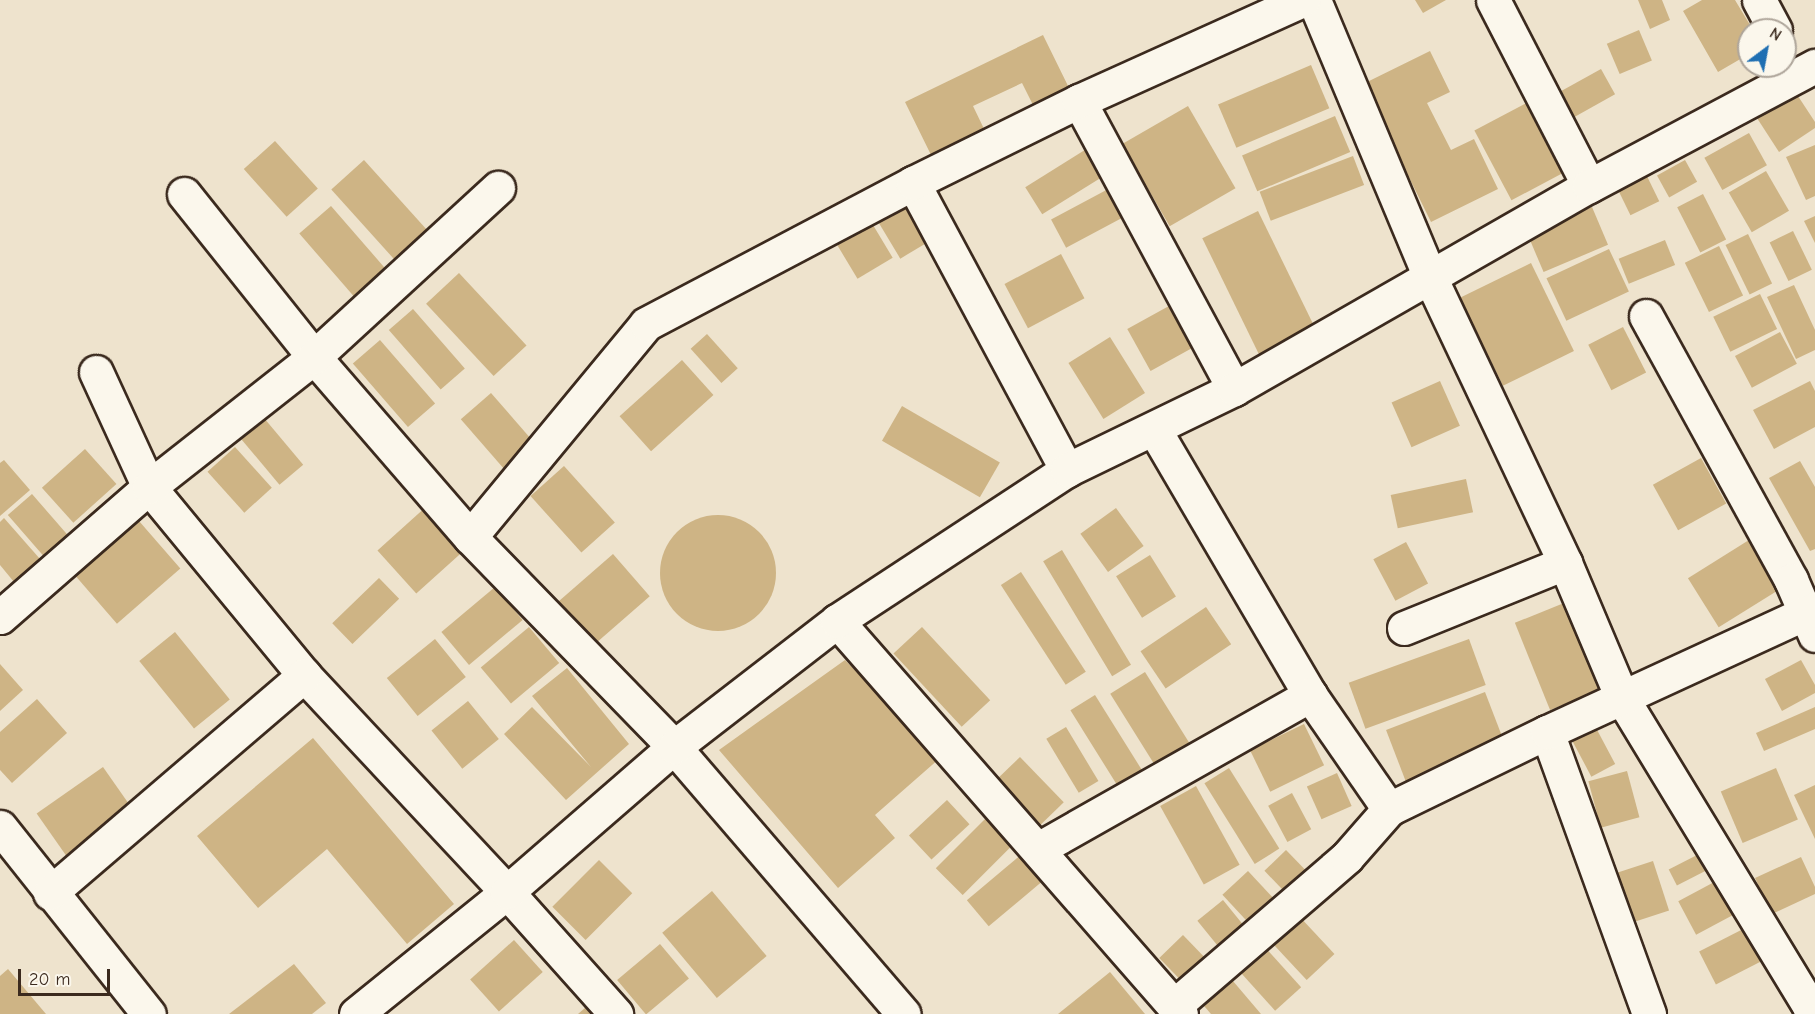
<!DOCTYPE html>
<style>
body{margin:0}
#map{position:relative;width:1815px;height:1014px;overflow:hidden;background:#eee3cd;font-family:"Comic Neue",sans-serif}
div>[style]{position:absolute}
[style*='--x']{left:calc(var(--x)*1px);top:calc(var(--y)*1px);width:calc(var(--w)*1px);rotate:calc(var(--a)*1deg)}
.building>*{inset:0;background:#ceb485;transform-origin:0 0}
.round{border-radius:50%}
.roads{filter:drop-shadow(2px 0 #3b2a1e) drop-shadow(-2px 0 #3b2a1e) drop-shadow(0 2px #3b2a1e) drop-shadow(0 -2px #3b2a1e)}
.minor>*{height:33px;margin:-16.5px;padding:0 16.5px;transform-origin:16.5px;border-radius:16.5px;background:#fbf7ec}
span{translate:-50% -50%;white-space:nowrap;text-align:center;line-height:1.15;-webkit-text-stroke:4.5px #fbf7ec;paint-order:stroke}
.north{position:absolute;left:1737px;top:18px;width:60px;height:60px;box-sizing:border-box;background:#fbf7ec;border:2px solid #aea59a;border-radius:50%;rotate:32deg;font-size:16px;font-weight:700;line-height:24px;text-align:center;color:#3b2a1e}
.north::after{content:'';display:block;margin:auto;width:21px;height:27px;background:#1f6fb2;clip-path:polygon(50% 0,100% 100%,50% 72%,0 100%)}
.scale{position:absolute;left:18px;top:969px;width:92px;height:27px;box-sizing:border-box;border:3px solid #3b2a1e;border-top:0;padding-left:8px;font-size:18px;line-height:21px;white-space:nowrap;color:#3b2a1e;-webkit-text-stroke:4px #fbf7ec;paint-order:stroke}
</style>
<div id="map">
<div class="building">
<div style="clip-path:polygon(1415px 0,1446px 0,1423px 13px)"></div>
<div style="clip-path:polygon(1638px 0,1662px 0,1670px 20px,1650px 29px)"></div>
<div style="clip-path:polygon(1702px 0,1735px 0,1753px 30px,1749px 30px,1749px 54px,1718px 72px,1683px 11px)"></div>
<div style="left:1639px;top:30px;width:33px;height:35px;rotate:67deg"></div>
<div style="clip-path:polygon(1043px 35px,1071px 92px,1035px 109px,1022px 83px,973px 106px,986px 133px,933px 159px,905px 102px)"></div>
<div style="clip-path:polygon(1430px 51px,1450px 92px,1427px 103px,1451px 150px,1474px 139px,1498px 189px,1431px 222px,1363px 84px)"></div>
<div style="left:1311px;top:65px;width:47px;height:101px;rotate:67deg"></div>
<div style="left:1601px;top:69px;width:29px;height:48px;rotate:61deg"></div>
<div style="clip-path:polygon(1794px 90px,1815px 122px,1815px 128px,1779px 152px,1755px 115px)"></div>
<div style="left:1530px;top:101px;width:79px;height:63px;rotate:62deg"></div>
<div style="left:1188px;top:106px;width:95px;height:76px;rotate:60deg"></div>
<div style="left:1335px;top:116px;width:39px;height:101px;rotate:67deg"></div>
<div style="left:1749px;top:133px;width:37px;height:51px;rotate:61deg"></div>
<div style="left:275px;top:141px;width:64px;height:42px;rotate:48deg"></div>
<div style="clip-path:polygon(1815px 145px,1815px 196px,1806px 200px,1786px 157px)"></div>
<div style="left:1088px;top:148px;width:32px;height:74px;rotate:58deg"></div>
<div style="left:1353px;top:156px;width:31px;height:100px;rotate:69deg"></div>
<div style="left:364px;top:160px;width:106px;height:44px;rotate:48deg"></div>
<div style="left:1685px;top:160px;width:25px;height:32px;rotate:61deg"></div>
<div style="left:1643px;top:168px;width:37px;height:32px;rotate:64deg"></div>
<div style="left:1766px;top:171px;width:46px;height:43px;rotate:60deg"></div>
<div style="left:1112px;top:187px;width:32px;height:69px;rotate:62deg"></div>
<div style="left:1703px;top:194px;width:51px;height:29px;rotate:63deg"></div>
<div style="left:903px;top:201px;width:48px;height:32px;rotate:59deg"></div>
<div style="left:331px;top:206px;width:86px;height:42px;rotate:49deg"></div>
<div style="left:1592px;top:207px;width:41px;height:70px;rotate:67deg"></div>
<div style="left:1258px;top:211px;width:134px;height:62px;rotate:64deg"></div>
<div style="clip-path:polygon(1815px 216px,1815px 243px,1804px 221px)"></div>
<div style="left:870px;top:220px;width:44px;height:41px;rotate:59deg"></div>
<div style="left:1793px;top:231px;width:43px;height:26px;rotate:64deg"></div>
<div style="left:1748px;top:234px;width:55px;height:25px;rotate:64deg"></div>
<div style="left:1665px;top:240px;width:27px;height:50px;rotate:68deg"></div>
<div style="left:1719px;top:246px;width:55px;height:38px;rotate:64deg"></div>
<div style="left:1609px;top:249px;width:47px;height:69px;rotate:65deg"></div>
<div style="left:1061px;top:254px;width:50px;height:64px;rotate:62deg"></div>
<div style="left:1531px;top:263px;width:98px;height:79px;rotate:64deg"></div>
<div style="left:459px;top:273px;width:99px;height:45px;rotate:47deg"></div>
<div style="clip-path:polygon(1794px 285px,1815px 330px,1815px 350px,1796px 359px,1767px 297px)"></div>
<div style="left:1760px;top:294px;width:39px;height:52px;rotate:64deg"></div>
<div style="left:1178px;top:301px;width:48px;height:58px;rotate:61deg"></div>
<div style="left:413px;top:309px;width:79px;height:32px;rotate:49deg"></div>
<div style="left:1623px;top:327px;width:51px;height:39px;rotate:63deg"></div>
<div style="left:1780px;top:332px;width:36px;height:51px;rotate:62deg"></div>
<div style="left:707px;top:334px;width:46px;height:22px;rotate:48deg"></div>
<div style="left:1110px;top:337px;width:66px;height:49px;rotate:58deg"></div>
<div style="left:380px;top:340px;width:84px;height:36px;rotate:49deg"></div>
<div style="left:682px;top:360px;width:47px;height:84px;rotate:48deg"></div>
<div style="left:1440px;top:381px;width:49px;height:53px;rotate:66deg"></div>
<div style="clip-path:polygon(1810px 381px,1815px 391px,1815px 427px,1774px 449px,1753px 410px)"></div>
<div style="left:491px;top:393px;width:69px;height:40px;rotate:49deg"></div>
<div style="left:902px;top:406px;width:113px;height:40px;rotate:30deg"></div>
<div style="left:264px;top:418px;width:61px;height:31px;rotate:50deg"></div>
<div style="left:235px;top:447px;width:55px;height:37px;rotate:48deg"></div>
<div style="left:85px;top:449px;width:47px;height:58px;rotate:48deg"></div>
<div style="left:1701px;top:458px;width:52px;height:55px;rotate:61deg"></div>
<div style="clip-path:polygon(4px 460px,30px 490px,0 516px,0 463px)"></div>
<div style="clip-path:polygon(1800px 461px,1815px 487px,1815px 549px,1810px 551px,1769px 478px)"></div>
<div style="left:564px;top:466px;width:76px;height:45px;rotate:48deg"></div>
<div style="left:1466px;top:479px;width:34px;height:77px;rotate:78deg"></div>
<div style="left:32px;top:494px;width:64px;height:32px;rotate:49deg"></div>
<div style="left:428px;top:505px;width:58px;height:68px;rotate:48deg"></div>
<div style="left:1116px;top:508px;width:47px;height:44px;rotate:54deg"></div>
<div class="round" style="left:660px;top:515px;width:116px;height:116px"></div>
<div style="clip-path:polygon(4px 518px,40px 559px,14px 582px,0 565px,0 522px)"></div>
<div style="left:139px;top:521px;width:63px;height:84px;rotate:49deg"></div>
<div style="left:1749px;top:540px;width:58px;height:72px;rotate:58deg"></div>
<div style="left:1406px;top:542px;width:47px;height:37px;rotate:62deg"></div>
<div style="left:1062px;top:550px;width:134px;height:22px;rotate:59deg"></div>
<div style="left:613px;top:554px;width:56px;height:73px;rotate:49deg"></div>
<div style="left:1150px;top:555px;width:49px;height:40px;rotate:58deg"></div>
<div style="left:1021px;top:572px;width:119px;height:24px;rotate:57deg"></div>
<div style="left:379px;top:578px;width:29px;height:65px;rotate:46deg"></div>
<div style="left:495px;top:587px;width:43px;height:70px;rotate:50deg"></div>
<div style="left:1564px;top:603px;width:94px;height:53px;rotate:68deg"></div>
<div style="left:1206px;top:607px;width:45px;height:79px;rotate:56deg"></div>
<div style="left:529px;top:627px;width:47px;height:63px;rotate:50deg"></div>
<div style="left:922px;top:627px;width:100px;height:39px;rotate:47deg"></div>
<div style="left:175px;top:632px;width:87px;height:46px;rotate:51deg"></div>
<div style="left:435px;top:639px;width:49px;height:62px;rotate:51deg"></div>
<div style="left:1469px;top:639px;width:49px;height:128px;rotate:70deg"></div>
<div style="clip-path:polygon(845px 660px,940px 758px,875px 815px,895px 838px,838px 888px,719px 750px)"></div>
<div style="clip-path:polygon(1801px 660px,1815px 685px,1815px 693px,1782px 711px,1765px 679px)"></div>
<div style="clip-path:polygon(0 664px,23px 690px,0 711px)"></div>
<div style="clip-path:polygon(567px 668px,629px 744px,566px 800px,504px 734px,532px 707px,591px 767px,532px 696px)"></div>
<div style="left:1145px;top:672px;width:87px;height:41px;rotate:58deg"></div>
<div style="left:1485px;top:692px;width:60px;height:106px;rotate:69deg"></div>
<div style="left:1095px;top:695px;width:89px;height:29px;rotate:58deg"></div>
<div style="clip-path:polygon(37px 699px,67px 733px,12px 783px,0 770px,0 732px)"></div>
<div style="left:468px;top:701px;width:49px;height:47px;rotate:51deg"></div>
<div style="clip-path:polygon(1815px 707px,1815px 729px,1764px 751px,1756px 733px)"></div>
<div style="left:1304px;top:724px;width:46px;height:60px;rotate:64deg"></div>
<div style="left:1595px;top:726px;width:43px;height:27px;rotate:62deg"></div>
<div style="left:1066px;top:727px;width:63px;height:23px;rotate:59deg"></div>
<div style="clip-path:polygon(313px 738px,454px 904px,407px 944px,327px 849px,258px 908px,197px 836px)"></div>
<div style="left:1020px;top:757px;width:63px;height:35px;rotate:46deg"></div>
<div style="left:103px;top:767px;width:58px;height:81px;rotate:55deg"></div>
<div style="left:1229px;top:768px;width:95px;height:29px;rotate:58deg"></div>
<div style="left:1776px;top:768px;width:56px;height:60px;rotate:67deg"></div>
<div style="left:1627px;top:771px;width:48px;height:40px;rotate:75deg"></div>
<div style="left:1337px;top:773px;width:36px;height:33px;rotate:66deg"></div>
<div style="clip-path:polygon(1815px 785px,1815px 839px,1794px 795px)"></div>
<div style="left:1196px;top:786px;width:90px;height:41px;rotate:61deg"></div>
<div style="left:1292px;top:793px;width:41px;height:27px;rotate:62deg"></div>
<div style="left:947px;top:800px;width:33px;height:52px;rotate:47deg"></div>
<div style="left:986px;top:818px;width:38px;height:71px;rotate:45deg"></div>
<div style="left:1286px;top:850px;width:37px;height:30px;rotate:46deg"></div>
<div style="left:1022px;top:854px;width:34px;height:72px;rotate:50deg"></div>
<div style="left:1699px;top:854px;width:18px;height:34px;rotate:63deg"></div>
<div style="clip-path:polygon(1801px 857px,1815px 887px,1815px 894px,1772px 914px,1755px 878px)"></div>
<div style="left:599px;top:860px;width:47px;height:66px;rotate:45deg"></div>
<div style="left:1653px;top:861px;width:52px;height:37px;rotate:72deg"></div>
<div style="left:1248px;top:871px;width:45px;height:35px;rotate:47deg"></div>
<div style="left:1718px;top:880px;width:38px;height:45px;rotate:62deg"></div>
<div style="left:712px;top:891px;width:85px;height:65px;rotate:50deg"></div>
<div style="left:1223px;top:900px;width:40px;height:33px;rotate:51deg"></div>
<div style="left:1299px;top:916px;width:52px;height:38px;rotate:47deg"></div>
<div style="left:1749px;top:926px;width:37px;height:56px;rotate:63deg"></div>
<div style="left:1183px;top:935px;width:40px;height:33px;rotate:46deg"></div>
<div style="left:514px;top:940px;width:43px;height:59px;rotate:48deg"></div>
<div style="left:660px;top:944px;width:45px;height:56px;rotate:50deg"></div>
<div style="left:1263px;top:945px;width:57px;height:35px;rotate:48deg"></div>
<div style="clip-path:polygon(294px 964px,326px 1003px,312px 1014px,229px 1014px)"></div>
<div style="clip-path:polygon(8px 969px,46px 1014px,0 1014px,0 976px)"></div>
<div style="clip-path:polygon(1110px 972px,1145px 1014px,1058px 1014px)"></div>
<div style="clip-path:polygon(1227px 974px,1261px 1014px,1211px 1014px,1198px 999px)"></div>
<div style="clip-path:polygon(593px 1001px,604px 1014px,578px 1014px)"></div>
</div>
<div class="roads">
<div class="minor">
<div style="--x:1314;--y:0;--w:300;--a:67.3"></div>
<div style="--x:1430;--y:277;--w:316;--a:64.7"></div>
<div style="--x:1565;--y:563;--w:147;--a:67.1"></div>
<div style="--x:1622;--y:698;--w:360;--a:58.7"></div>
<div style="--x:1809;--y:1006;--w:7;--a:-27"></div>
<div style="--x:1493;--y:0;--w:209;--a:62.7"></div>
<div style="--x:1759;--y:0;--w:34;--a:62"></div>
<div style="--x:1079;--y:101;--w:327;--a:61.7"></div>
<div style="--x:913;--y:183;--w:326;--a:61.8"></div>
<div style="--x:184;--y:194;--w:208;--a:51.4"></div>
<div style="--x:314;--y:357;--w:238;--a:49.1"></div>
<div style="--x:470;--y:537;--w:293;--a:45.8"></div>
<div style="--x:674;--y:747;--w:352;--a:49.3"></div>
<div style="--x:1646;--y:316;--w:301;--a:61.2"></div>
<div style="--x:1791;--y:580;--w:60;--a:66.4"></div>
<div style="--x:96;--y:372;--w:127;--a:65.3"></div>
<div style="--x:149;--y:487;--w:244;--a:50.5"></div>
<div style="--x:304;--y:675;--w:297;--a:46.9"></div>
<div style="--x:507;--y:892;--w:164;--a:48.2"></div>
<div style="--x:1154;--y:429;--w:308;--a:59.6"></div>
<div style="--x:1310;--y:695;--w:139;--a:55.3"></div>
<div style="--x:470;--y:537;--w:276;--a:-50.4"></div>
<div style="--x:646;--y:324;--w:302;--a:-27.8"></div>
<div style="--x:913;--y:183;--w:185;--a:-26.3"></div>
<div style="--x:1079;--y:101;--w:246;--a:-24.3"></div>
<div style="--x:0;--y:617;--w:198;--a:-41.1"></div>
<div style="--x:149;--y:487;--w:210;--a:-38.2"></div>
<div style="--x:314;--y:357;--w:250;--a:-42.6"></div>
<div style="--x:837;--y:621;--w:522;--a:48.8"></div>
<div style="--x:1404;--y:628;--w:174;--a:-22"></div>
<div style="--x:1547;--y:732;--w:300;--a:70.1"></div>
<div style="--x:0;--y:827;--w:239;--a:51.5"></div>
<div style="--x:1038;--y:849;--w:313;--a:-29.5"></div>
<div style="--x:50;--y:893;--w:335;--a:-40.6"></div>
<div style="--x:1174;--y:1006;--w:228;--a:-40.7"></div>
<div style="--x:1347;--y:857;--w:64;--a:-48.8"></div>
<div style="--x:1389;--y:809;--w:176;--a:-26"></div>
<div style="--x:1547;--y:732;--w:295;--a:-24.7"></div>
<div style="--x:356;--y:1014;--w:194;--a:-38.9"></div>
<div style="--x:507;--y:892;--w:221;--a:-41"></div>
<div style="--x:674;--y:747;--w:206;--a:-37.7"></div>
<div style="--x:837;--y:621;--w:275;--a:-33.3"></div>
<div style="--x:1067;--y:470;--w:186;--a:-25.9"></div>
<div style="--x:1234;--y:389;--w:409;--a:-29.8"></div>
<div style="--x:1589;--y:186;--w:256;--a:-28"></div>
</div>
</div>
<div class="north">N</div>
<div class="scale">20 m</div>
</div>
